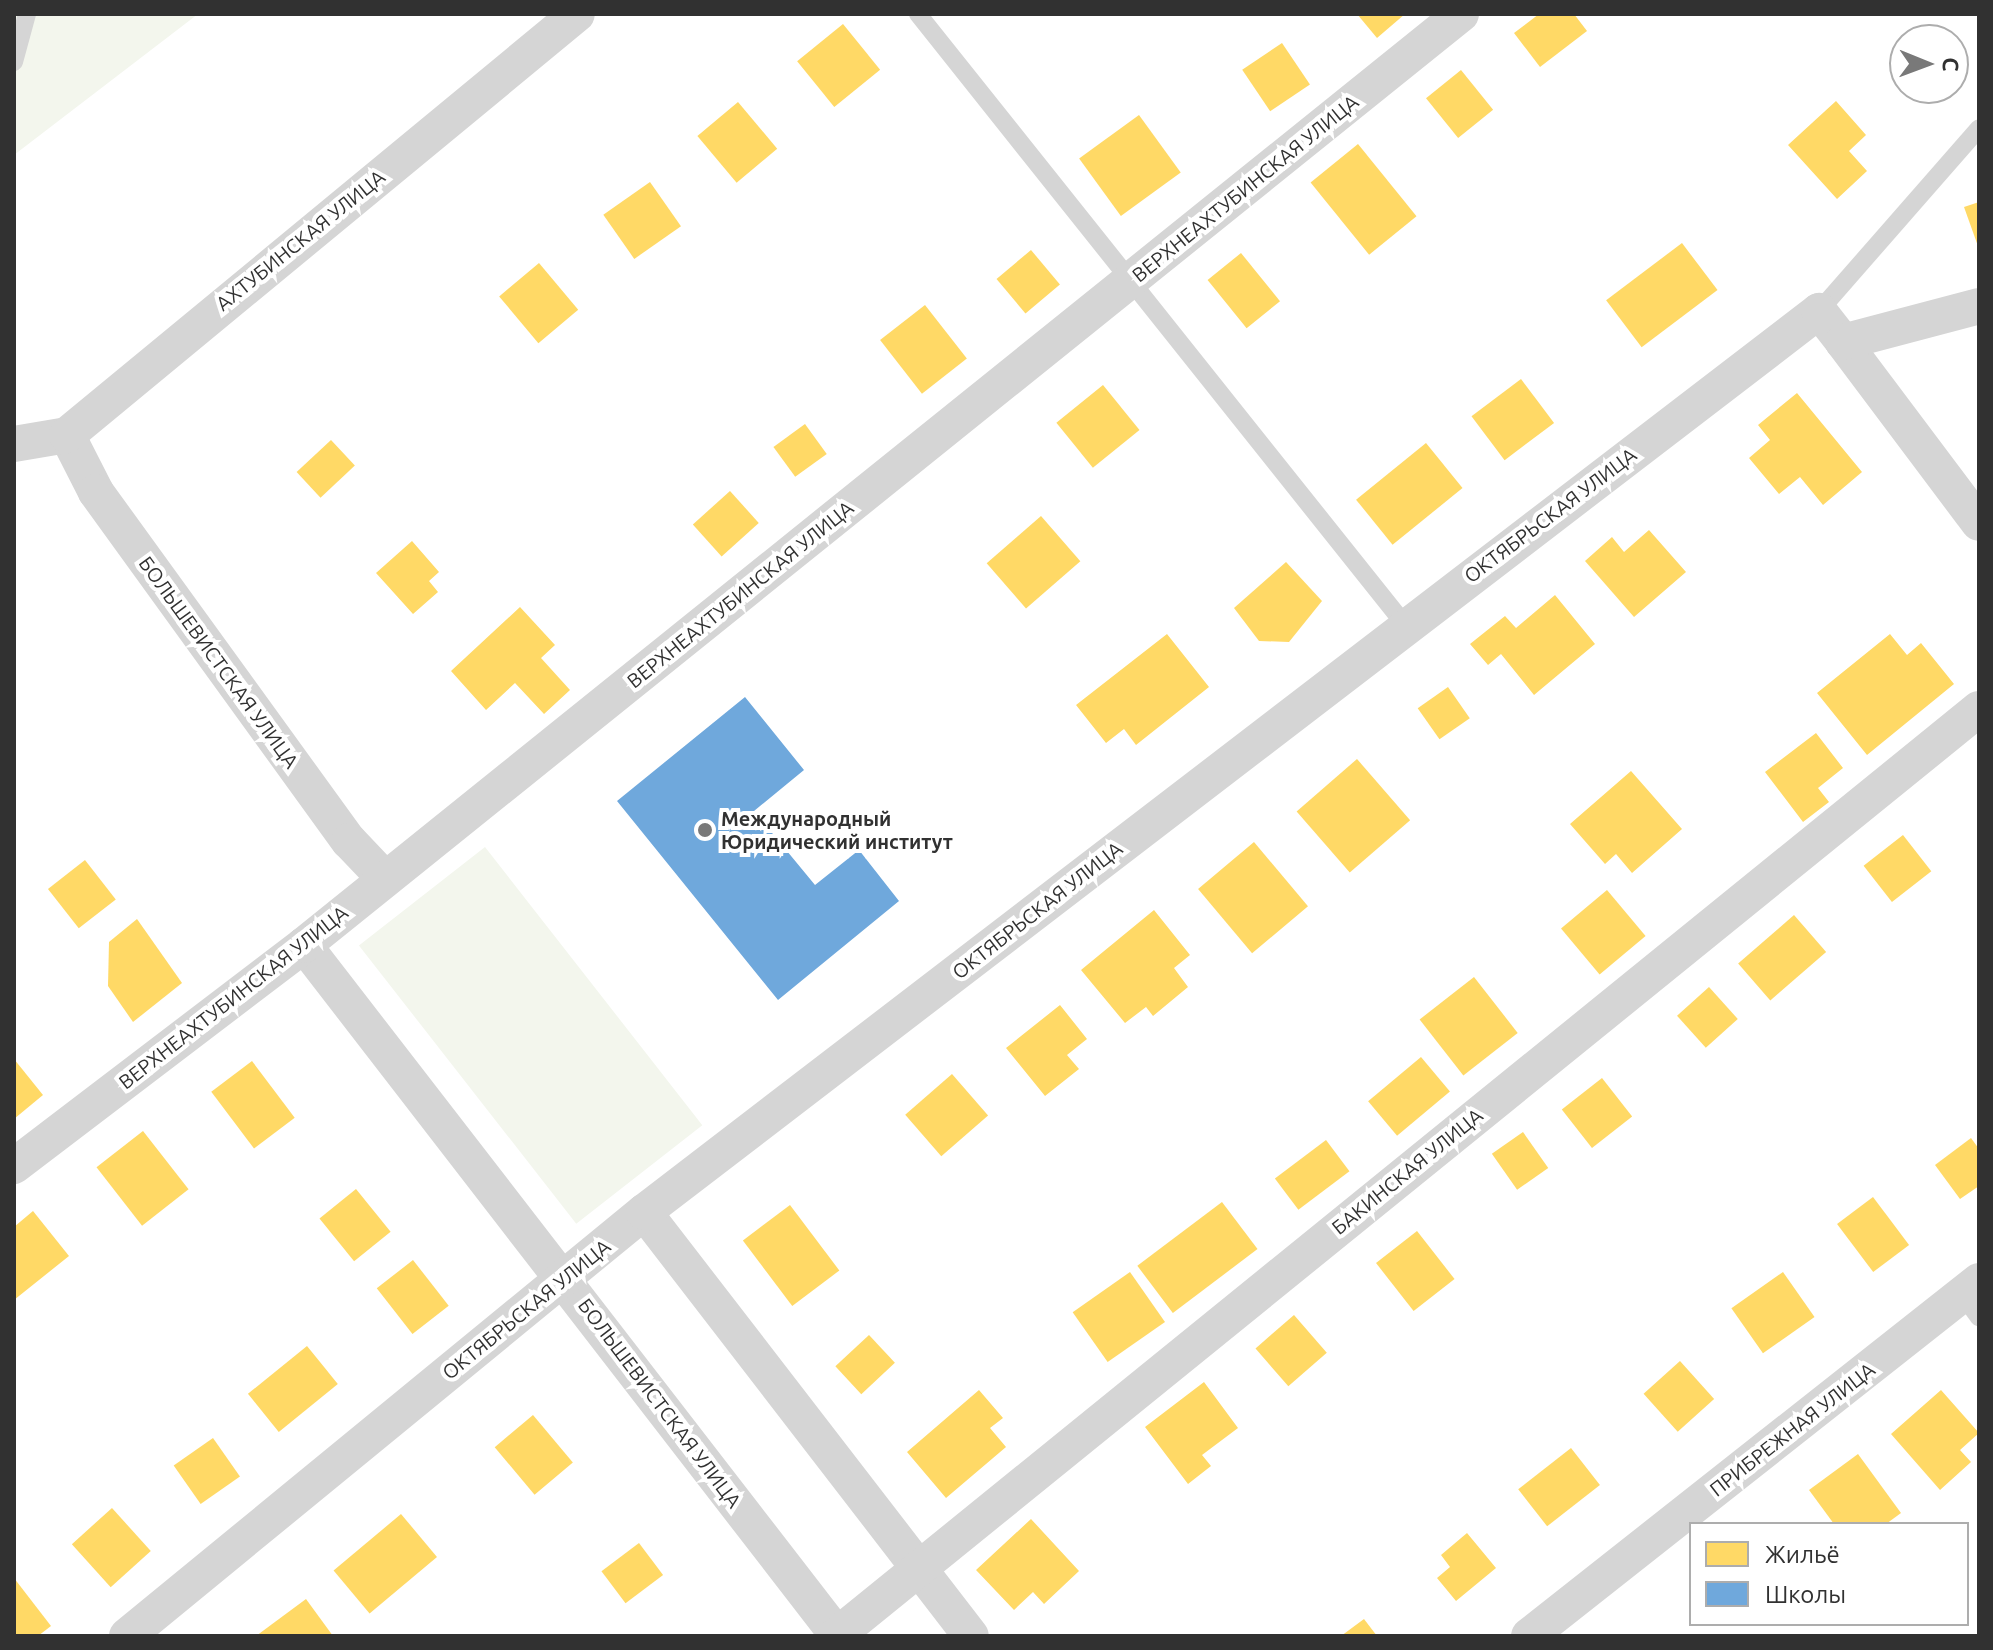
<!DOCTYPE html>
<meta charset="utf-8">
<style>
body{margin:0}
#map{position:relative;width:1993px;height:1650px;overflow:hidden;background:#fff;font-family:Ubuntu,sans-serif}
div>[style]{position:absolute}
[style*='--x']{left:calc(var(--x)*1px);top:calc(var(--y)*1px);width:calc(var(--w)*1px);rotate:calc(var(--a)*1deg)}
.green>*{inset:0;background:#f3f6ed;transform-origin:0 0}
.homes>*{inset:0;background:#ffd966;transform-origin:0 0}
.schools>*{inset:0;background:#6fa8dc}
.lane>*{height:18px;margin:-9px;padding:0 9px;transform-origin:9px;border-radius:9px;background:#d5d5d5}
.street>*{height:36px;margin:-18px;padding:0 18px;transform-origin:18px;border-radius:18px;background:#d5d5d5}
.dots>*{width:22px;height:22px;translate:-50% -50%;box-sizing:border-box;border:4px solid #fff;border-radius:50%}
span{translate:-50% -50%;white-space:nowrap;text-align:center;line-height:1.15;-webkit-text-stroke:8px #fff;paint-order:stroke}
.street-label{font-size:20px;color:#313131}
.poi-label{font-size:20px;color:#313131;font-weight:700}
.left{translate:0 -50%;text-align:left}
.frame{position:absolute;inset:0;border:16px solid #313131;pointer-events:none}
.legend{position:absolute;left:1689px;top:1522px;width:280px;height:104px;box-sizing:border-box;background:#fff;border:2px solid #adadad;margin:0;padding:10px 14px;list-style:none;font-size:24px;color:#313131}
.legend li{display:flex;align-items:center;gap:16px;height:40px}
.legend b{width:40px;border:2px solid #adadad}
.north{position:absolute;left:1889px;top:24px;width:80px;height:80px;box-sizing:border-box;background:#fff;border:2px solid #adadad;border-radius:50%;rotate:91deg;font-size:22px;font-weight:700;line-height:32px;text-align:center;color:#313131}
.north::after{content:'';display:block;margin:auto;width:28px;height:36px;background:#797979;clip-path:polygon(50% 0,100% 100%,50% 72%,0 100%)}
</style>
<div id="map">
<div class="green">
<div style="clip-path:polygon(14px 14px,198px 14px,14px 155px)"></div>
<div style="left:485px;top:847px;width:353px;height:160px;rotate:52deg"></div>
</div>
<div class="homes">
<div style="clip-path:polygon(1357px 14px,1405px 14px,1377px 38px)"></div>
<div style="clip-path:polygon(1539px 14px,1574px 14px,1587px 31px,1540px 67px,1514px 33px)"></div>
<div style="left:843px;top:24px;width:59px;height:59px;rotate:51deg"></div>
<div style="left:1282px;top:43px;width:50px;height:48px;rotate:56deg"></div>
<div style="left:1461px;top:70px;width:51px;height:45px;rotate:51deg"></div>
<div style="clip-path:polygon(1836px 101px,1866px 135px,1849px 151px,1867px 171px,1837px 199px,1788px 145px)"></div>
<div style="left:738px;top:102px;width:61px;height:53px;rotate:50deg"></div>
<div style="left:1139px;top:115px;width:71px;height:74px;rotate:54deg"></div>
<div style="left:1358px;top:144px;width:93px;height:61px;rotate:51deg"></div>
<div style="left:650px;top:182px;width:54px;height:57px;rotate:55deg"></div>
<div style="clip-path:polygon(1979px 202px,1979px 249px,1964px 207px)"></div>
<div style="left:1682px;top:243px;width:59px;height:95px;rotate:53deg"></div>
<div style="left:1031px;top:250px;width:45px;height:45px;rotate:50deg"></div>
<div style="left:1241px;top:253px;width:62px;height:43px;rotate:51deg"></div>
<div style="left:539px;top:263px;width:61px;height:52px;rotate:50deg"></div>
<div style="left:925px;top:305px;width:68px;height:57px;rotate:52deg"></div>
<div style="left:1521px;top:379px;width:55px;height:62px;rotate:53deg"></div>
<div style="left:1103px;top:385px;width:58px;height:60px;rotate:51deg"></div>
<div style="clip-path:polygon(1797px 393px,1862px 472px,1823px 505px,1800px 477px,1779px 494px,1749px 458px,1770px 440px,1758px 425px)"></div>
<div style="left:805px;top:424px;width:37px;height:39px;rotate:54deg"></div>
<div style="left:331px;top:440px;width:35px;height:47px;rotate:47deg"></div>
<div style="left:1426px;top:443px;width:58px;height:90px;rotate:51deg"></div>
<div style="left:730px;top:491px;width:43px;height:50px;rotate:48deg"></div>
<div style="left:1041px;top:516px;width:60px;height:72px;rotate:49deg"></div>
<div style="clip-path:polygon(1649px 530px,1686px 572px,1634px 617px,1585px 561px,1612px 537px,1624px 552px)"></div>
<div style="clip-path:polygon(412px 541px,439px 572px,429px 581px,438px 592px,413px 614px,376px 573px)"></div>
<div style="clip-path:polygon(1286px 562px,1322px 601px,1289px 642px,1259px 641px,1234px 608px)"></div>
<div style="clip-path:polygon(1555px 595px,1595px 644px,1534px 695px,1501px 654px,1488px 665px,1470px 644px,1505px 616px,1516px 628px)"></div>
<div style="clip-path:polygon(520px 607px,555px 645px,541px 658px,570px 690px,544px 714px,515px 683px,486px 710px,451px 671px)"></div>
<div style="clip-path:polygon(1167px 634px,1209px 687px,1136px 745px,1124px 729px,1106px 743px,1076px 705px)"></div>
<div style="clip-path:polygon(1890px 634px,1907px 655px,1921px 643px,1954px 684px,1867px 755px,1817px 693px)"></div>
<div style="left:1448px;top:687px;width:38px;height:37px;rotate:55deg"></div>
<div style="clip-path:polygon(1816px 733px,1843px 768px,1818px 788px,1829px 802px,1803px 822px,1765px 772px)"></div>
<div style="left:1357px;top:759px;width:81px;height:80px;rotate:49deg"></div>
<div style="clip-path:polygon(1631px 771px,1682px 829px,1632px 873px,1616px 854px,1605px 864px,1570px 824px)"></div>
<div style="left:1903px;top:835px;width:46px;height:50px;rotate:52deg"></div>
<div style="left:1254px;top:842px;width:84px;height:73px;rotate:50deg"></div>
<div style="left:85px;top:860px;width:50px;height:47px;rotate:52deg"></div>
<div style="left:1607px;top:890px;width:60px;height:60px;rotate:50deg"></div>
<div style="clip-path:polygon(1154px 910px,1190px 955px,1174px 968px,1188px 987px,1153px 1016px,1146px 1007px,1125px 1023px,1081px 970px)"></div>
<div style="left:1794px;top:915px;width:49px;height:74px;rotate:49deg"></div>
<div style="clip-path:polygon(137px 919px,182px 983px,133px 1022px,108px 986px,109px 942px)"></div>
<div style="left:1474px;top:977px;width:71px;height:69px;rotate:52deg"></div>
<div style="left:1709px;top:987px;width:43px;height:43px;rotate:48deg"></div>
<div style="clip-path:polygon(1060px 1005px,1087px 1039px,1067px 1055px,1079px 1069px,1045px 1096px,1006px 1048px)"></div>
<div style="left:1421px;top:1057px;width:45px;height:69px;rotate:50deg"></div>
<div style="clip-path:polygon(14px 1059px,43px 1095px,14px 1119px)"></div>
<div style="left:252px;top:1061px;width:71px;height:51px;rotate:53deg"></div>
<div style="left:952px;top:1074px;width:55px;height:62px;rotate:49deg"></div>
<div style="left:1602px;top:1078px;width:49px;height:51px;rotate:52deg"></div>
<div style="left:143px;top:1131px;width:74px;height:59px;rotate:52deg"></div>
<div style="left:1523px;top:1132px;width:44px;height:38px;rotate:55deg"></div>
<div style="clip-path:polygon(1971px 1138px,1979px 1149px,1979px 1186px,1960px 1199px,1935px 1165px)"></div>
<div style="left:1326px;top:1140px;width:39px;height:64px;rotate:53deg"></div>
<div style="left:356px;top:1189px;width:55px;height:47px;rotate:51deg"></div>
<div style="left:1873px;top:1197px;width:60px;height:45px;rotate:53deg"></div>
<div style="left:1222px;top:1202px;width:59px;height:106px;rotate:53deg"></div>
<div style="left:790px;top:1205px;width:82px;height:59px;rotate:53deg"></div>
<div style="clip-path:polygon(33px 1211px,69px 1256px,14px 1300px,14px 1227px)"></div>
<div style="left:1417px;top:1231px;width:61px;height:52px;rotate:52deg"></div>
<div style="left:413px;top:1260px;width:58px;height:46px;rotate:52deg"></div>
<div style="left:1130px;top:1272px;width:61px;height:70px;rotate:55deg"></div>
<div style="left:1783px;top:1272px;width:55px;height:63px;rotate:55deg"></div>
<div style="left:1294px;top:1315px;width:50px;height:51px;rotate:49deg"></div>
<div style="left:869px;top:1335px;width:38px;height:46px;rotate:47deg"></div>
<div style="left:307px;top:1346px;width:49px;height:76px;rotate:51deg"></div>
<div style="left:1680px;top:1361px;width:51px;height:49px;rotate:48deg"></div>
<div style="clip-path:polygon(1204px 1382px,1238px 1428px,1202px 1455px,1211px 1466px,1188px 1484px,1145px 1427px)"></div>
<div style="clip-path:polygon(979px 1390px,1003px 1418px,990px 1428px,1006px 1447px,946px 1498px,907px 1452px)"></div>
<div style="clip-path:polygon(1941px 1390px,1979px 1433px,1960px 1450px,1971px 1462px,1940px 1490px,1891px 1434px)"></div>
<div style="left:533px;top:1415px;width:62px;height:50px;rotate:50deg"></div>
<div style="left:213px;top:1438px;width:47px;height:48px;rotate:55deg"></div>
<div style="left:1571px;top:1448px;width:47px;height:67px;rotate:52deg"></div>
<div style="clip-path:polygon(1858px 1454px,1901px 1513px,1886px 1524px,1834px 1524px,1809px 1490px)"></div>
<div style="left:112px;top:1508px;width:58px;height:54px;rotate:48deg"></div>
<div style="left:401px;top:1514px;width:56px;height:88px;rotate:50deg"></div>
<div style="clip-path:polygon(1031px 1519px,1079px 1571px,1044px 1604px,1033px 1592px,1014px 1610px,976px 1570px)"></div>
<div style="clip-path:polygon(1467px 1533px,1496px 1568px,1456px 1601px,1437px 1578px,1450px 1567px,1441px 1555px)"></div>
<div style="left:639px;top:1543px;width:40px;height:47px;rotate:53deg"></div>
<div style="clip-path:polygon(14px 1578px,51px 1626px,38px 1636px,14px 1636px)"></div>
<div style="clip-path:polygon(306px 1599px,333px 1636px,256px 1636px)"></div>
<div style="clip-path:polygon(1364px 1619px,1377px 1636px,1341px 1636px)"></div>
</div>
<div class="schools">
<div style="clip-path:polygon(745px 697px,804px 770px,754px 811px,815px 885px,859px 850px,899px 901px,778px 1000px,617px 801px)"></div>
</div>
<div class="lane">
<div style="--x:918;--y:14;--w:781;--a:51.44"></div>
<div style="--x:14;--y:62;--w:50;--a:-74.8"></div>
<div style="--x:1819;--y:311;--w:243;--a:-48.8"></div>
<div style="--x:1962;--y:1294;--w:29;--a:54"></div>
</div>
<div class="street">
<div style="--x:1843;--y:342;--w:226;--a:53.1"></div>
<div style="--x:67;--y:435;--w:64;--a:63"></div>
<div style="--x:96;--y:492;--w:431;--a:54.1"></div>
<div style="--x:349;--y:841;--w:52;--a:46.5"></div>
<div style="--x:14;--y:444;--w:54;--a:-9.6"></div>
<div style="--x:67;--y:435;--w:661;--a:-39.54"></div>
<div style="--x:304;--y:945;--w:873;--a:52.3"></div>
<div style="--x:14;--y:1166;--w:365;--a:-37.3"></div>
<div style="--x:304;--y:945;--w:1485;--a:-38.82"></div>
<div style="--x:644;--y:1212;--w:535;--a:52.36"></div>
<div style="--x:837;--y:1635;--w:1470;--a:-39.04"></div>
<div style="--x:127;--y:1636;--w:669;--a:-39.36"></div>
<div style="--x:644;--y:1212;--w:1481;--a:-37.48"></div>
<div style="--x:1819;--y:311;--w:39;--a:52"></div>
<div style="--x:1843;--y:342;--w:141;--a:-14.8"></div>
<div style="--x:1529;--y:1636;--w:573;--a:-38.27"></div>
</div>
<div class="dots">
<div style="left:705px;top:830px;background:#797979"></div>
</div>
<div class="street-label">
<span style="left:1245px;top:188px;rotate:-39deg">ВЕРХНЕАХТУБИНСКАЯ УЛИЦА</span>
<span style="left:300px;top:240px;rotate:-39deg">АХТУБИНСКАЯ УЛИЦА</span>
<span style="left:1550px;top:515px;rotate:-37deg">ОКТЯБРЬСКАЯ УЛИЦА</span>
<span style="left:740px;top:594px;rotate:-39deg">ВЕРХНЕАХТУБИНСКАЯ УЛИЦА</span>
<span style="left:219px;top:662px;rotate:54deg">БОЛЬШЕВИСТСКАЯ УЛИЦА</span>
<span style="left:1037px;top:910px;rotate:-38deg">ОКТЯБРЬСКАЯ УЛИЦА</span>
<span style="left:233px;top:997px;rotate:-38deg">ВЕРХНЕАХТУБИНСКАЯ УЛИЦА</span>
<span style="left:1407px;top:1171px;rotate:-39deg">БАКИНСКАЯ УЛИЦА</span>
<span style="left:526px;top:1309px;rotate:-39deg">ОКТЯБРЬСКАЯ УЛИЦА</span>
<span style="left:660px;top:1403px;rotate:53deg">БОЛЬШЕВИСТСКАЯ УЛИЦА</span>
<span style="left:1792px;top:1429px;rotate:-38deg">ПРИБРЕЖНАЯ УЛИЦА</span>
</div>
<div class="poi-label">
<span class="left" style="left:721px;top:830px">Международный<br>Юридический институт</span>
</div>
<div class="frame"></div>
<ul class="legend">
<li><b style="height:22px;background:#ffd966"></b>Жильё</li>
<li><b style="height:22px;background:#6fa8dc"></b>Школы</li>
</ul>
<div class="north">С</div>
</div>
